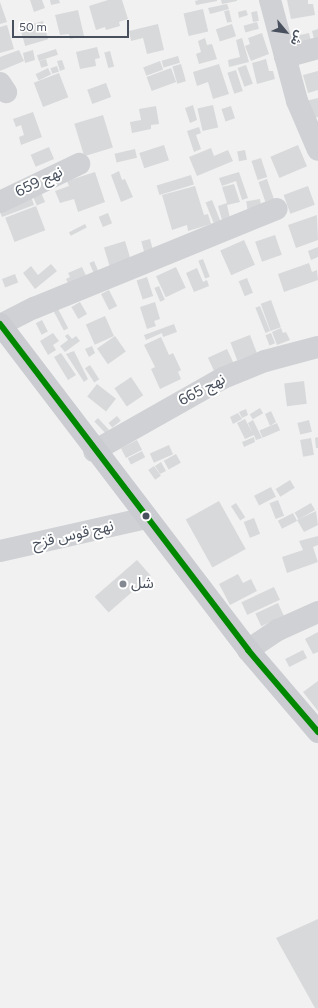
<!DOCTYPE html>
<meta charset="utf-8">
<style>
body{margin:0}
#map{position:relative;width:318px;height:1008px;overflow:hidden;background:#f1f1f1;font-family:Figtree,"Noto Sans Arabic",sans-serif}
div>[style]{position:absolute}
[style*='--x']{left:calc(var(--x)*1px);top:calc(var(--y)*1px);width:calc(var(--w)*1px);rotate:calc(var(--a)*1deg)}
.building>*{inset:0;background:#d8d9db;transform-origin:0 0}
.minor>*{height:22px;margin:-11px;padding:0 11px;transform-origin:11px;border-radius:11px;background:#cfd1d4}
.major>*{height:22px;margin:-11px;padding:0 11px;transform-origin:11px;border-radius:11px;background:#caccd1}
.bus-1>*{height:6px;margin:-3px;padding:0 3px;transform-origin:3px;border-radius:3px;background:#080}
.dots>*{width:11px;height:11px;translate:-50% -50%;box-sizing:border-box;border:2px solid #fff;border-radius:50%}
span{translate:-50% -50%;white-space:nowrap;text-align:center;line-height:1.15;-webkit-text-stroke:4px #fff;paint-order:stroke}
.street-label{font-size:15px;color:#48505d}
.poi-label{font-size:15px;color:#48505d}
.left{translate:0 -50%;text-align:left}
.north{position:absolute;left:266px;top:12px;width:40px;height:40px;-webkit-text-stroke:3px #fff;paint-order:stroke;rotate:119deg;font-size:11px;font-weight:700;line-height:16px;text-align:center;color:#48505d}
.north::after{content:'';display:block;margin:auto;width:14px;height:18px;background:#48505d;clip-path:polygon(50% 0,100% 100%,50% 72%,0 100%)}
.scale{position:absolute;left:12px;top:20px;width:117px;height:18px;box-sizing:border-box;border:2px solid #48505d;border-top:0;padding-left:5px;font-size:12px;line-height:14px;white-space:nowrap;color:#48505d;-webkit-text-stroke:3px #fff;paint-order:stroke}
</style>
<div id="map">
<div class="building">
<div style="clip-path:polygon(30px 0,42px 0,45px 8px,34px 12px)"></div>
<div style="clip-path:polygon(50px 0,59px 0,60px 3px,51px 5px)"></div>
<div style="clip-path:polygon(108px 0,122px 0,128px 19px,119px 22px,120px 26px,106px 30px,105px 27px,96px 30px,89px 6px)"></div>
<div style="clip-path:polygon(199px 0,217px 0,217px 1px,196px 5px,195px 1px)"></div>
<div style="clip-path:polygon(221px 0,237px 0,237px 1px,222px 4px)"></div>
<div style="clip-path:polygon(287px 0,308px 0,308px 4px,313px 4px,315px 15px,291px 19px)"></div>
<div style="clip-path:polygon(0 2px,7px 22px,0 24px)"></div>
<div style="clip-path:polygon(227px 4px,229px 9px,210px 14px,208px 8px)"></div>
<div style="left:203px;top:9px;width:23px;height:20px;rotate:77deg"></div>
<div style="clip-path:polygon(78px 10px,84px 36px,70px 39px,69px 34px,60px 35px,55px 15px)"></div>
<div style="left:229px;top:10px;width:12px;height:5px;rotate:76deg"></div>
<div style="clip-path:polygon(246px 10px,248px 15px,239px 18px,238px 12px)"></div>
<div style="left:257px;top:11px;width:10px;height:6px;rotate:79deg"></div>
<div style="left:43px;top:21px;width:19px;height:24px;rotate:74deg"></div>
<div style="left:257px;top:22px;width:7px;height:14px;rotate:74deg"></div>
<div style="clip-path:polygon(158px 24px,164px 50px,147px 54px,143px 38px,131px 41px,129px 31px)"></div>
<div style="left:232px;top:24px;width:13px;height:17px;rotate:72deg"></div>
<div style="clip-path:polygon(7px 25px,14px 49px,0 53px,0 27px)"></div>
<div style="clip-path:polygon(318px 29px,318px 53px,312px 31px)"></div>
<div style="clip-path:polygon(262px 33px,269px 54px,251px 61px,245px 46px,250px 44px,248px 38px)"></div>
<div style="left:309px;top:33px;width:23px;height:15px;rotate:77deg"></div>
<div style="clip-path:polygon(205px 38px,207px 45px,212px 44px,217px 59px,199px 64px,196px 54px,201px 52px,198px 41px)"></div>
<div style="clip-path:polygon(242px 38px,249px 62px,229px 67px,228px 60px,240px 57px,236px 40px)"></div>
<div style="clip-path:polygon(97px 47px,100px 58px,95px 59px,96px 66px,80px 69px,76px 52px)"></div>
<div style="left:56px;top:49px;width:6px;height:20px;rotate:72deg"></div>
<div style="clip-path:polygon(19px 50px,24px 61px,0 71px,0 57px)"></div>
<div style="clip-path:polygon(33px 50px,35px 60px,25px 63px,23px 53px)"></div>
<div style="left:110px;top:51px;width:16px;height:6px;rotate:75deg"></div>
<div style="left:178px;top:56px;width:7px;height:17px;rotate:74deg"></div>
<div style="left:46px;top:59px;width:7px;height:7px;rotate:74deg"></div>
<div style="clip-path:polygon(266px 59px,269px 71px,273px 71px,275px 79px,257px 84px,252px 63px)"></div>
<div style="clip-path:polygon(62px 60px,65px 69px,60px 71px,57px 61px)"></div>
<div style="left:160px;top:61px;width:9px;height:18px;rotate:69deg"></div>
<div style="left:181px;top:64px;width:18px;height:9px;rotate:74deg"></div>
<div style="clip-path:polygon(219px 64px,229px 94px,213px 99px,208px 82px,197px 86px,193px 72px)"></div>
<div style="left:246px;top:65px;width:20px;height:9px;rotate:70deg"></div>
<div style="left:57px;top:66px;width:6px;height:7px;rotate:72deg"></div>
<div style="left:48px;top:68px;width:7px;height:14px;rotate:63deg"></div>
<div style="left:171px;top:68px;width:15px;height:26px;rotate:70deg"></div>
<div style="left:236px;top:70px;width:22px;height:9px;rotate:72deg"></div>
<div style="clip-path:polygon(318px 71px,318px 90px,308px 93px,303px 75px)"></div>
<div style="left:59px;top:73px;width:26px;height:27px;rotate:69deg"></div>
<div style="left:106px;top:83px;width:15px;height:20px;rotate:70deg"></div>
<div style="clip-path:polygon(318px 98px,318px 117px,307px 120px,302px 102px)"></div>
<div style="clip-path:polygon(193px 105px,197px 120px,190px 123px,185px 108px)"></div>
<div style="left:213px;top:105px;width:23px;height:16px;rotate:77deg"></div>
<div style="clip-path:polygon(156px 106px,159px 124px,151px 125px,151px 129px,132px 133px,130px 122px,141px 120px,139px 109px)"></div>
<div style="left:231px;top:106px;width:13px;height:10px;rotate:72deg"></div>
<div style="clip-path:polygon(33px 112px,42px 137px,21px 145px,19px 137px,24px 135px,21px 125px,16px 127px,13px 119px)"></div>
<div style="left:103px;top:115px;width:34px;height:30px;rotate:73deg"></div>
<div style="clip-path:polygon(199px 127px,201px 133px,196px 135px,201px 149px,194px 152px,187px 131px)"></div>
<div style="left:164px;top:145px;width:16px;height:26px;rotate:72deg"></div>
<div style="left:298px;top:145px;width:23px;height:30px;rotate:67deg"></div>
<div style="left:49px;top:147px;width:13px;height:20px;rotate:67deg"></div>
<div style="clip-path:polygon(211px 148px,214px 156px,228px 150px,233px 161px,197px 176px,189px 157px)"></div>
<div style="left:135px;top:149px;width:9px;height:21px;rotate:77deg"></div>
<div style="left:245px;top:150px;width:10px;height:8px;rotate:79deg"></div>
<div style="left:261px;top:158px;width:20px;height:10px;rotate:72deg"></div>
<div style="clip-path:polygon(119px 171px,122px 180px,125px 179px,133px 197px,121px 202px,111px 175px)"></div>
<div style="clip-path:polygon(95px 172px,105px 202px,78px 212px,74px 199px,60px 203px,55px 191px,69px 186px,67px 181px)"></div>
<div style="clip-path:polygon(239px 172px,248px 198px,242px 200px,236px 181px,222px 186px,219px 178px)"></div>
<div style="left:191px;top:175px;width:10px;height:36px;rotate:73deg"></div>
<div style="left:267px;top:179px;width:21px;height:9px;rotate:71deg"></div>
<div style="clip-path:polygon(234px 184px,240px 202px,227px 205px,230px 218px,222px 220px,218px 206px,227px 203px,222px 187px)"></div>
<div style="clip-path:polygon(195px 186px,204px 215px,208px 214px,211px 224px,188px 231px,187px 225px,172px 230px,162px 195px)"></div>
<div style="left:308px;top:186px;width:20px;height:26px;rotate:70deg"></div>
<div style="left:40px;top:190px;width:13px;height:9px;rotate:67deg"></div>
<div style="clip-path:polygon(30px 194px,34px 205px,2px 217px,0 212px)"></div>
<div style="left:260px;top:199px;width:12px;height:14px;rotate:81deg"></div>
<div style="left:212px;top:200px;width:22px;height:7px;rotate:68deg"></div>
<div style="left:36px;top:206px;width:26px;height:33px;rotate:69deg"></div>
<div style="left:108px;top:213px;width:11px;height:10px;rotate:68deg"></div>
<div style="clip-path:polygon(317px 215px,318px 240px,296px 248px,288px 225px)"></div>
<div style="left:85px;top:224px;width:4px;height:18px;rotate:63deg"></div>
<div style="left:275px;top:235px;width:21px;height:21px;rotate:71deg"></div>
<div style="left:150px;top:239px;width:20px;height:9px;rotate:75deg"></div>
<div style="left:244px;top:240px;width:27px;height:26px;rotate:66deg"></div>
<div style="left:125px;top:241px;width:21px;height:22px;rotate:73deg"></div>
<div style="clip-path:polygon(318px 247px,318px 257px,311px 260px,308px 251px)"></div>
<div style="left:203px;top:259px;width:19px;height:5px;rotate:69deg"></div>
<div style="left:94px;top:261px;width:15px;height:5px;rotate:67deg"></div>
<div style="clip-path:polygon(309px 263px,312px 272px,317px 270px,318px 280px,284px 292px,278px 274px)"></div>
<div style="clip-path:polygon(51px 264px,57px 271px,35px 289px,23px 273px,31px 266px,38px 275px)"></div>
<div style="clip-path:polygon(82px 267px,88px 280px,70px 287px,66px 279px,70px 277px,68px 273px)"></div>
<div style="left:176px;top:267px;width:23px;height:22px;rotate:65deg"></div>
<div style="clip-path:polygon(197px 268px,203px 282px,207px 280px,209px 286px,194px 292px,186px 273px)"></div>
<div style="left:15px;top:274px;width:9px;height:14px;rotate:69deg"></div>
<div style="left:147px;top:277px;width:20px;height:11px;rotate:72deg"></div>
<div style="left:247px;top:278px;width:16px;height:9px;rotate:68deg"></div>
<div style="left:159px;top:286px;width:15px;height:5px;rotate:67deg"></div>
<div style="left:109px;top:290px;width:18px;height:9px;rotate:63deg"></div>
<div style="left:271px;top:300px;width:29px;height:11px;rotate:70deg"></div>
<div style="left:80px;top:302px;width:14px;height:10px;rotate:60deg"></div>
<div style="clip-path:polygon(155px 302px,160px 319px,154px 321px,156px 326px,147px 329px,140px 307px)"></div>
<div style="left:260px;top:306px;width:27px;height:5px;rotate:68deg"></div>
<div style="left:57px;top:307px;width:24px;height:5px;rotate:62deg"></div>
<div style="left:105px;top:316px;width:22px;height:21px;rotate:66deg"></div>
<div style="left:42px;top:320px;width:13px;height:7px;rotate:63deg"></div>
<div style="clip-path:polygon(174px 324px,177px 332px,163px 337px,162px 333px,146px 340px,144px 335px)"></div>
<div style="clip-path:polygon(281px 328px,283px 333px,286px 332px,290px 340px,277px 345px,272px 332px)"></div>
<div style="clip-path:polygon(53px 333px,59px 341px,53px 345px,56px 350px,48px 355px,40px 341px)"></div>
<div style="left:271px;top:333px;width:11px;height:6px;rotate:68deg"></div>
<div style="clip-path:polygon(68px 334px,72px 339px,76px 336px,80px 341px,65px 352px,60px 346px,68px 340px,65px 336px)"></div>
<div style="left:250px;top:335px;width:19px;height:21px;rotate:69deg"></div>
<div style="left:115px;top:336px;width:19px;height:22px;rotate:55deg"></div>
<div style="clip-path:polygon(161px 337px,169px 355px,173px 353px,181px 370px,178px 372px,181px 379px,160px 389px,151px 369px,155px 367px,144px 345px)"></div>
<div style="clip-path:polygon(92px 346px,95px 353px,89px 357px,85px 349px)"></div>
<div style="left:227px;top:349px;width:21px;height:21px;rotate:65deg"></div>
<div style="clip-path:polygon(74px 351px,88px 379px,84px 382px,66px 354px)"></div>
<div style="clip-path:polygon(61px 353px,76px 375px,68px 380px,54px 357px)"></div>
<div style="left:90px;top:365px;width:17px;height:6px;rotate:57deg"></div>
<div style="left:131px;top:377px;width:22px;height:20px;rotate:56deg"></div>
<div style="left:304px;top:381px;width:23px;height:20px;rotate:83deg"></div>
<div style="left:97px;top:384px;width:24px;height:16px;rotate:38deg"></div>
<div style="left:260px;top:408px;width:6px;height:12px;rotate:59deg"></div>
<div style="clip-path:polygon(246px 409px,248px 415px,242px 418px,239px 412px)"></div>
<div style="clip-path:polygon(271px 411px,276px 422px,270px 426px,265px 414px)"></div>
<div style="clip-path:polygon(238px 413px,242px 419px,233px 424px,230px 417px)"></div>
<div style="left:117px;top:416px;width:6px;height:11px;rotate:51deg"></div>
<div style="left:98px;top:418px;width:16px;height:5px;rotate:47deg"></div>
<div style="clip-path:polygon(245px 419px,252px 432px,248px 423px,253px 420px,262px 438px,256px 440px,254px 435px,245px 439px,237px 423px)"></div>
<div style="left:309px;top:420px;width:12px;height:12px;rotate:76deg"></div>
<div style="left:277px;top:423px;width:8px;height:19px;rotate:67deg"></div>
<div style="clip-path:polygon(254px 437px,255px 442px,244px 447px,242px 442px)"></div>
<div style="clip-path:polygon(318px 437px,318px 448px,316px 448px,315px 438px)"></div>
<div style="left:311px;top:438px;width:17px;height:11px;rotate:80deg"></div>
<div style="left:137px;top:440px;width:11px;height:18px;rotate:63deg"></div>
<div style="left:169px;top:445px;width:10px;height:21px;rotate:66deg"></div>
<div style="left:142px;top:451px;width:7px;height:16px;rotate:63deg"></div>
<div style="left:176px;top:454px;width:10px;height:14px;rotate:61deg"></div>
<div style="clip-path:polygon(161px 462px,166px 471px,160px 474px,155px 466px)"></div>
<div style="left:154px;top:466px;width:12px;height:7px;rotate:55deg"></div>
<div style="left:290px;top:480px;width:9px;height:17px;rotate:58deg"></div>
<div style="left:271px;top:487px;width:11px;height:19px;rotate:63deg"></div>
<div style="left:278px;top:500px;width:17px;height:9px;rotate:69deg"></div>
<div style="left:219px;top:501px;width:55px;height:38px;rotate:61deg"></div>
<div style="left:236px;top:503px;width:17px;height:6px;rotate:57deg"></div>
<div style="left:311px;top:503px;width:8px;height:19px;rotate:60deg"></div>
<div style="clip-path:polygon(316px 511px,318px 525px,304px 532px,297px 520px)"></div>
<div style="left:293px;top:513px;width:9px;height:17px;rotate:63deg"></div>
<div style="left:254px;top:518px;width:17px;height:11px;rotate:69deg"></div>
<div style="clip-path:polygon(318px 536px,318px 545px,313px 547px,318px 562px,287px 573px,282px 557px,303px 550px,299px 541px)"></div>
<div style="left:137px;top:560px;width:21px;height:56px;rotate:49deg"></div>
<div style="clip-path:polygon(238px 574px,243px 583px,251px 579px,257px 591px,230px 605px,219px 584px)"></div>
<div style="left:274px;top:587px;width:14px;height:36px;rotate:65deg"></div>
<div style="left:278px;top:603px;width:14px;height:25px;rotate:65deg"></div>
<div style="clip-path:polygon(318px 632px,318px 652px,313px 654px,305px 639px)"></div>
<div style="left:303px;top:650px;width:9px;height:20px;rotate:63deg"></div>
<div style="clip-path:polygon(318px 681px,318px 711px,303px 692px)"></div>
<div style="clip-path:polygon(318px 919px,318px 1008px,315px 1008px,276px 938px)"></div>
</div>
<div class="minor">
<div style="--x:270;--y:0;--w:105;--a:75"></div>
<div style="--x:297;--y:101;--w:53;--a:66.8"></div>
<div style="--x:285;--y:57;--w:34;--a:-15"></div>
<div style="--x:0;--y:83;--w:11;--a:56"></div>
<div style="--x:0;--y:202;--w:88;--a:-25.7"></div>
<div style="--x:0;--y:325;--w:38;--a:-27"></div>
<div style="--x:34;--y:308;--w:262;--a:-22.2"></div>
<div style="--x:94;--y:451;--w:148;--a:-29.5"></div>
<div style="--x:223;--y:378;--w:45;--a:-22"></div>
<div style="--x:265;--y:361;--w:55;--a:-14.8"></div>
<div style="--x:0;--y:551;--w:150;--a:-12.7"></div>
<div style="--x:248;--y:650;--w:36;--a:-34"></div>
<div style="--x:278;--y:630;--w:44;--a:-24.2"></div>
</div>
<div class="major">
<div style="--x:0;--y:324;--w:410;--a:52.7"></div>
<div style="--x:248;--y:650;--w:108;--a:49.5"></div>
</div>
<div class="bus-1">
<div style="--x:0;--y:324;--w:410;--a:52.7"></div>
<div style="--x:248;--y:650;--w:108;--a:49.5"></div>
</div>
<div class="dots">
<div style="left:146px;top:516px;background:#48505d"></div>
<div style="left:123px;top:584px;background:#838891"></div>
</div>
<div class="street-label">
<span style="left:39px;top:182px;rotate:-26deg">نهج 659</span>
<span style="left:202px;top:390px;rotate:-28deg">نهج 665</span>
<span style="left:73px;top:535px;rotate:-13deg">نهج قوس قزح</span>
</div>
<div class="poi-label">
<span class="left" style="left:131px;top:584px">شل</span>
</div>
<div class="north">ش</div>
<div class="scale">50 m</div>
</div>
